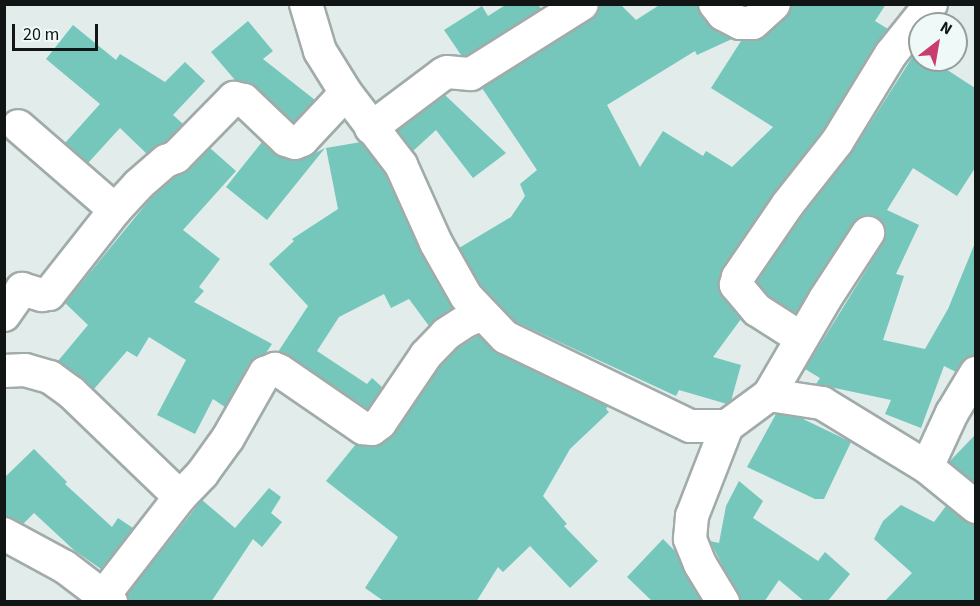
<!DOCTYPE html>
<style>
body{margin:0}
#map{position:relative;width:980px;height:606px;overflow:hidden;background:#e2ecea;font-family:"Source Sans 3",sans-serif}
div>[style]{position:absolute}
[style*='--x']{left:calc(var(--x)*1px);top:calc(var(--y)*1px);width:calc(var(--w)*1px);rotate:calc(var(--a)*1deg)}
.building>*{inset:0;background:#74c7ba}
.roads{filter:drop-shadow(2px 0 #a1aba9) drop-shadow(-2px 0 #a1aba9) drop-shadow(0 2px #a1aba9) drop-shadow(0 -2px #a1aba9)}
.minor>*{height:32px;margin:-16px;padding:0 16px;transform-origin:16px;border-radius:16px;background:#fff}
span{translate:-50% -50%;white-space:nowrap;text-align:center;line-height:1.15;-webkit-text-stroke:6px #eff9f7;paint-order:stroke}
.frame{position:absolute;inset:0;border:6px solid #111514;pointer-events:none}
.north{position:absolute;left:908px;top:12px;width:60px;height:60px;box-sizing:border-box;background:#eff9f7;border:2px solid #969e9c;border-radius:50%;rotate:31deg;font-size:16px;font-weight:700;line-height:24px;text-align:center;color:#111514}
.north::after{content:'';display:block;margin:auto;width:21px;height:27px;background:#c93d6e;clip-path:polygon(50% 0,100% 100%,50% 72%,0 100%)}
.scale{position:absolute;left:12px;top:24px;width:86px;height:27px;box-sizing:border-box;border:3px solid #111514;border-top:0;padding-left:8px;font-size:18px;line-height:21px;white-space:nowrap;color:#111514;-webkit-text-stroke:4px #eff9f7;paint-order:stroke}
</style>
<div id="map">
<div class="building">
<div style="clip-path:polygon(507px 4px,538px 4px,541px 9px,466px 56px,461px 55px,444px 30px,482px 6px,488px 16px)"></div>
<div style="clip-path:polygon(600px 4px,620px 4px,636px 20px,661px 4px,697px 4px,701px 15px,709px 26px,732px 39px,697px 55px,695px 51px,607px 105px,640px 167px,663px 131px,703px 156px,706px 151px,732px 167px,773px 127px,711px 88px,741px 41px,754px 41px,765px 36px,786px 17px,791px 4px,886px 4px,875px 21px,888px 29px,822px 132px,773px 194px,721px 272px,719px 290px,741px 319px,713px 357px,741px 365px,731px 401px,727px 404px,679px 390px,676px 396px,516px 322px,481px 285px,459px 248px,511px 217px,525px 196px,520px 184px,537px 170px,482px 88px,592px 19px,598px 13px)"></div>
<div style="clip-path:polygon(248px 21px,273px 51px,263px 59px,315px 100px,294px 123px,256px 87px,235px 80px,211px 52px)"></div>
<div style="clip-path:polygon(73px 25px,116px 60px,120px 54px,165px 82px,185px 62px,205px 81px,173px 115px,183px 124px,166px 142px,147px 154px,120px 128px,88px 163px,65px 143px,100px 104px,46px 59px)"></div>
<div style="clip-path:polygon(917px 50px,920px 52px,920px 60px,932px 60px,975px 88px,975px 168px,957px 196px,913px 168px,887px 210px,919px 225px,896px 274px,904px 276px,883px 340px,925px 349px,948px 309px,975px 243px,975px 355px,967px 358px,956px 372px,944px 366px,921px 428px,885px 414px,891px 400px,816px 384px,820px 378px,805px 369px,883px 243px,886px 233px,884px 224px,878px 218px,868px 215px,859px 217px,853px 223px,796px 313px,769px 296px,757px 282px,802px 215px,852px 152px)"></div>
<div style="clip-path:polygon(445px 95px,506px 153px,473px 178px,436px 130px,413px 151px,397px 131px)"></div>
<div style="clip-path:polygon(262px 142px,274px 153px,290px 160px,302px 160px,325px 148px,267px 220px,226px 187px)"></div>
<div style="clip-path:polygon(361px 142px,385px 174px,420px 250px,453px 308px,429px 326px,409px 299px,391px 308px,384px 294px,339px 317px,317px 351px,367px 384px,372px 378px,382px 387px,368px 409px,290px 356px,278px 352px,308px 306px,269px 264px,294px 241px,292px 239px,338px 209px,326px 148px)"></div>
<div style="clip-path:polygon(210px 148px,236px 171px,183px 230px,220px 259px,199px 287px,204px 291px,194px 302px,272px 344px,266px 353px,249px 364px,225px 407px,213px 399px,195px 434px,157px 415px,186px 360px,149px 337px,137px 357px,127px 351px,94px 389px,58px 361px,88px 325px,65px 303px,151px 198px,175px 177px,189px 170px)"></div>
<div style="clip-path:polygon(479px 335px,497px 353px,608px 406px,606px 409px,609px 412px,570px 449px,543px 496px,567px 524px,564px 526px,598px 561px,570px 588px,530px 546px,503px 572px,498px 567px,476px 602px,385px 602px,365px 588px,398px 537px,326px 481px,356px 444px,371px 447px,391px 437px,440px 366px,458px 348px)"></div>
<div style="clip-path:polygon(776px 414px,801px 418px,851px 442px,824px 499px,815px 499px,747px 467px)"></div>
<div style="clip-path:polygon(975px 435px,975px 483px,949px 462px)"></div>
<div style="clip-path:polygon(34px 449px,67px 482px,65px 484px,112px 527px,118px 518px,133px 528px,101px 569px,75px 551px,34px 513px,23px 524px,4px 516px,4px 478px)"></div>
<div style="clip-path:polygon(739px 481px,763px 501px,753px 518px,818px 561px,825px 552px,850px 574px,827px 602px,805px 602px,779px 580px,764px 602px,741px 602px,710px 541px,719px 543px,726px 506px)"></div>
<div style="clip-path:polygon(269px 488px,281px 497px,271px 513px,282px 522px,262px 547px,253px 539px,211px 602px,129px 602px,127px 594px,202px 500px,235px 528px)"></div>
<div style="clip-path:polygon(901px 505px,934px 522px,946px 506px,965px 521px,975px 525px,975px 602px,884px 602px,912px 573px,874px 539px,883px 521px)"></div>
<div style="clip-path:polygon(663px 539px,675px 551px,685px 573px,702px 602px,653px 602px,627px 577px)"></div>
</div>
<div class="roads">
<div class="minor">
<div style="--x:306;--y:4;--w:49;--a:73.4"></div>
<div style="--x:320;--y:51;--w:49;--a:58.2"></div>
<div style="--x:346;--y:93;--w:91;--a:52.6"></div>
<div style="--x:401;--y:165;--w:85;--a:65.8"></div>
<div style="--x:436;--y:243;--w:61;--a:60.5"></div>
<div style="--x:466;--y:296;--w:57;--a:46.4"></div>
<div style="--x:505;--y:337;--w:205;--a:25.7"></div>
<div style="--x:690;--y:426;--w:37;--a:0"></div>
<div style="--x:715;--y:4;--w:13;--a:51"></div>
<div style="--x:723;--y:14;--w:19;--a:28"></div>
<div style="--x:740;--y:23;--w:13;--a:0"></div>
<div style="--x:753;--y:23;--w:28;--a:-42"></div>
<div style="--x:371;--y:128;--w:90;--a:-36.9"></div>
<div style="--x:443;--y:74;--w:4;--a:-27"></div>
<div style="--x:447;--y:72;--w:24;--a:5"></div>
<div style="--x:471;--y:74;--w:131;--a:-32.2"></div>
<div style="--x:115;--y:210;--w:34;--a:-47"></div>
<div style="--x:138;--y:185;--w:37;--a:-41"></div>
<div style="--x:166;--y:161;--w:11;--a:-22"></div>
<div style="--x:176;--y:157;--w:83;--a:-45.5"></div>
<div style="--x:234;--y:98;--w:10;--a:11"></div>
<div style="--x:244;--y:100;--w:58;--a:43.6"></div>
<div style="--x:286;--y:140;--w:9;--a:18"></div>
<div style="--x:295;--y:143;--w:8;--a:-23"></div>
<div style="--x:302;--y:140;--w:64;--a:-46.9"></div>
<div style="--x:4;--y:315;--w:32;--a:-55"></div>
<div style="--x:22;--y:289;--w:21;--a:17"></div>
<div style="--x:42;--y:295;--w:7;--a:-8"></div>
<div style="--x:49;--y:294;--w:107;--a:-51.8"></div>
<div style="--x:115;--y:210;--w:128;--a:-139.1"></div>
<div style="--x:801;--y:338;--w:52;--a:-147.5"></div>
<div style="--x:757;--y:310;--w:33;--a:-130"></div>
<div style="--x:736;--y:285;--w:8;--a:-76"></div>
<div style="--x:738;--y:277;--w:88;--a:-55.6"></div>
<div style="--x:788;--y:204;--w:79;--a:-51.7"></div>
<div style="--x:837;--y:142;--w:103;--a:-58.5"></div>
<div style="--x:891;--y:54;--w:64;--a:-51.3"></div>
<div style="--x:4;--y:371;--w:21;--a:-3"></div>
<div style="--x:25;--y:370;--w:26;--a:16"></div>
<div style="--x:50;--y:377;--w:27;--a:36"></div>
<div style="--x:72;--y:393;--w:150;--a:43.9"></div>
<div style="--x:769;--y:395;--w:111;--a:-59.7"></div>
<div style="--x:825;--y:299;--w:79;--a:-56.9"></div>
<div style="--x:927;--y:467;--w:60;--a:-65.2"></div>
<div style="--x:952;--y:413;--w:47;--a:-59"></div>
<div style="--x:4;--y:534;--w:69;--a:28.4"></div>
<div style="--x:65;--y:567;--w:58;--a:37.3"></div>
<div style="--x:104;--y:595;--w:124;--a:-52.2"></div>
<div style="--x:180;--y:497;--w:32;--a:-46"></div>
<div style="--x:202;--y:474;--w:44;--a:-54.2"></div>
<div style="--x:228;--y:438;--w:75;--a:-60.4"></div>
<div style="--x:265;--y:373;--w:11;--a:-22"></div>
<div style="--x:275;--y:369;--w:5;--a:22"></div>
<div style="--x:280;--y:371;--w:101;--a:34.5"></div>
<div style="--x:363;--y:428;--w:9;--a:6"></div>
<div style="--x:372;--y:429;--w:10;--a:-37"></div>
<div style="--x:380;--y:423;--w:82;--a:-55.9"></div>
<div style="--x:426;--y:355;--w:29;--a:-46"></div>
<div style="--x:446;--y:334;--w:24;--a:-33"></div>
<div style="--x:466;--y:321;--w:18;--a:-22"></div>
<div style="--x:723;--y:602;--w:44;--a:-121.2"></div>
<div style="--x:700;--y:564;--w:27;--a:-112"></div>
<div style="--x:690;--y:539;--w:23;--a:-85"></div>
<div style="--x:692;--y:516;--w:97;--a:-68.7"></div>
<div style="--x:727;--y:426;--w:52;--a:-36.4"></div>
<div style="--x:769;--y:395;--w:54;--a:8.6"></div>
<div style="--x:822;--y:403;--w:123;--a:31.4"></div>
<div style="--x:927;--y:467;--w:63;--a:39.2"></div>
</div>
</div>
<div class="frame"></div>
<div class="north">N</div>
<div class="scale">20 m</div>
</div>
